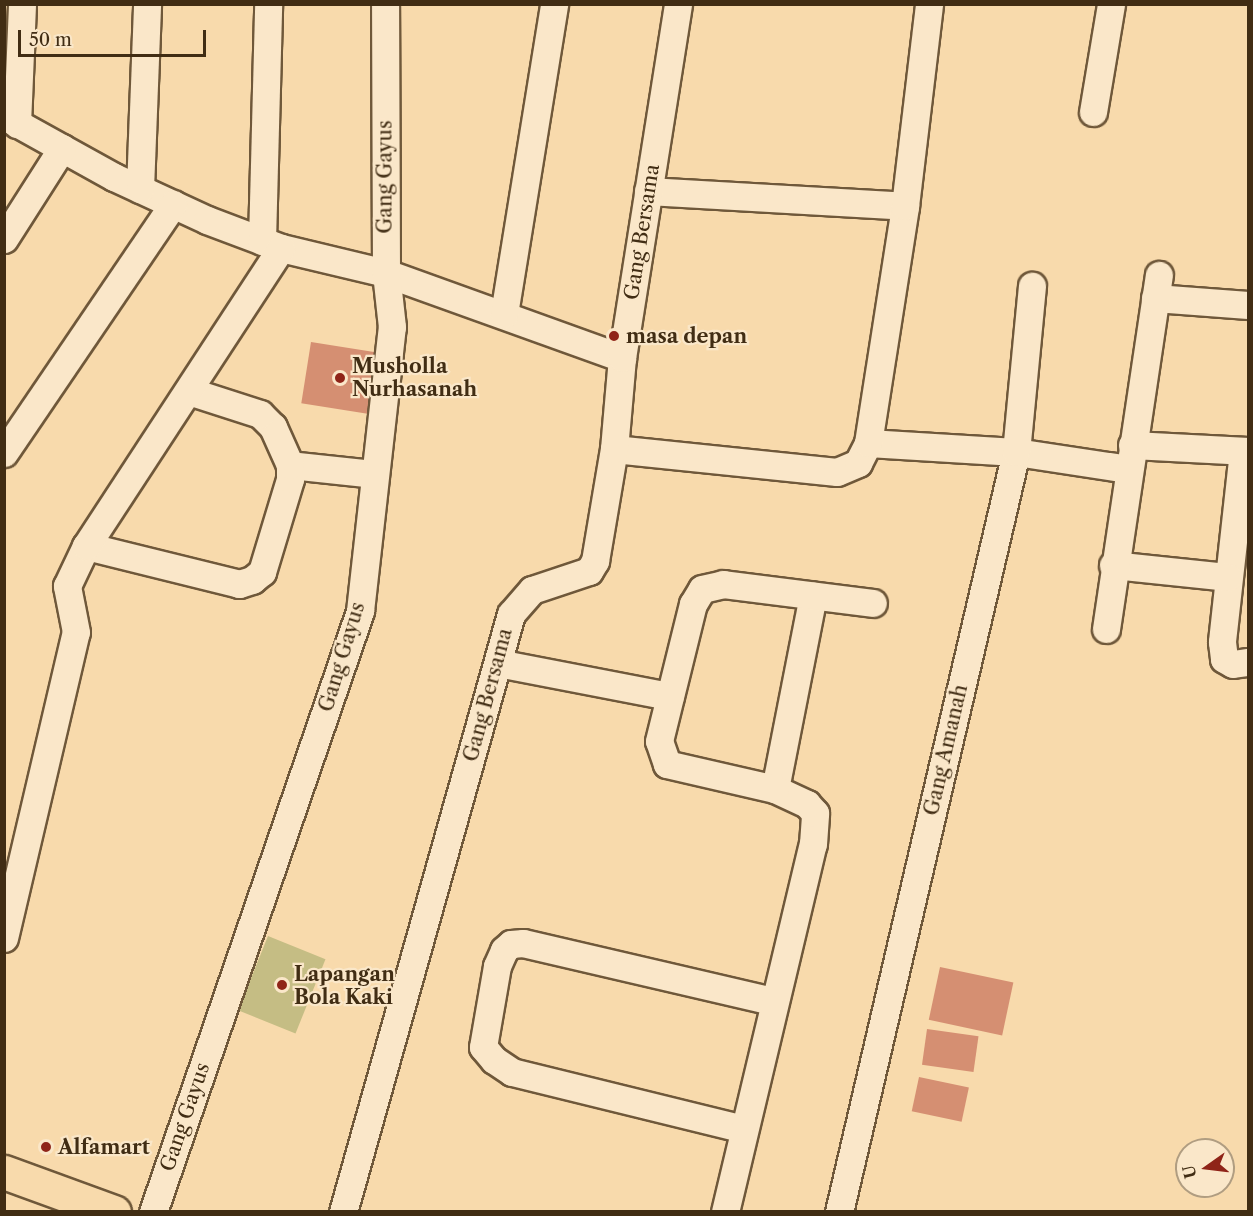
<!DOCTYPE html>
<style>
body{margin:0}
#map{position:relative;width:1253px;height:1216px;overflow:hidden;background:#f8daac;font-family:"Libre Caslon Text",serif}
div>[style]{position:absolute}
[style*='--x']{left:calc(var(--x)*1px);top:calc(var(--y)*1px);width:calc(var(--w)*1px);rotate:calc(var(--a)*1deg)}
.green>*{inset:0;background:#c5bd84;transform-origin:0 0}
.building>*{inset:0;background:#d58f72;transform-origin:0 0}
.roads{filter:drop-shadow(2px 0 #6f583a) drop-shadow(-2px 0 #6f583a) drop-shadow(0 2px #6f583a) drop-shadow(0 -2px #6f583a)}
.minor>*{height:27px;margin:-13.5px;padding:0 13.5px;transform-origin:13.5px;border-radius:13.5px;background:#fae7c9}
.major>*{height:33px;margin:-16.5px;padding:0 16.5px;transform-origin:16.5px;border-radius:16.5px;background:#f8daac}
.dots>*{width:16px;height:16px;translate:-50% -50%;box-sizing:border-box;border:3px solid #fae7c9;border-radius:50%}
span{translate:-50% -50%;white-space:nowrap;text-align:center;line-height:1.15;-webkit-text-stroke:4.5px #fae7c9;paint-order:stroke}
.street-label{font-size:20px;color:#412d14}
.poi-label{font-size:20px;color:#412d14;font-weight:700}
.left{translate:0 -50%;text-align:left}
.frame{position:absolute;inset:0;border:6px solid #412d14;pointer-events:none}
.north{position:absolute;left:1175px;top:1138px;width:60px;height:60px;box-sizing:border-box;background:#fae7c9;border:2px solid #b09d81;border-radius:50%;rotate:256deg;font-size:16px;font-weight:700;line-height:24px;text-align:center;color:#412d14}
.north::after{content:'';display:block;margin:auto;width:21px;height:27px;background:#8f2418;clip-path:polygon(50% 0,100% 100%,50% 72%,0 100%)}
.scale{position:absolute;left:18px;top:30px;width:188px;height:27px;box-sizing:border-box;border:3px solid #412d14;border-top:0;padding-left:8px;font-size:18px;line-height:21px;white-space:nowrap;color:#412d14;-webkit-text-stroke:4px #fae7c9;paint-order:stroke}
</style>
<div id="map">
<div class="green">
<div style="left:268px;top:936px;width:62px;height:80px;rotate:22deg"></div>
</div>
<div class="building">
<div style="left:311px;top:342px;width:67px;height:62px;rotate:9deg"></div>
<div style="left:940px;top:967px;width:75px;height:54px;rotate:12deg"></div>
<div style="left:927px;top:1029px;width:52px;height:36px;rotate:8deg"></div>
<div style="left:919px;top:1077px;width:51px;height:35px;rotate:12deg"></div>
</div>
<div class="roads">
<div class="minor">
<div style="--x:1093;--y:112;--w:109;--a:-80.5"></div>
<div style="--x:4;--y:116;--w:126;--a:29"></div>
<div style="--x:114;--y:177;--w:102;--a:24.8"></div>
<div style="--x:207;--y:220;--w:79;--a:20.7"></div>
<div style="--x:281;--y:248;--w:108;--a:13.4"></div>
<div style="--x:386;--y:273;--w:251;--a:19.8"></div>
<div style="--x:17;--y:124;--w:120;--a:-87.6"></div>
<div style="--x:140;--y:189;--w:185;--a:-87.8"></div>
<div style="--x:648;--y:191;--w:257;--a:3.3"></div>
<div style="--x:4;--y:239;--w:108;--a:-57.5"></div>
<div style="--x:262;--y:241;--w:237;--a:-88.5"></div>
<div style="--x:1155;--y:298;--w:93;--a:4.3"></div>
<div style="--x:504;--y:314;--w:314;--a:-80.8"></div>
<div style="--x:868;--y:443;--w:148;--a:3.5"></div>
<div style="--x:1016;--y:452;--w:113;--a:8.6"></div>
<div style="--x:1132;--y:445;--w:116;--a:3"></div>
<div style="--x:614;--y:449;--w:224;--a:5.9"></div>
<div style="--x:837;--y:472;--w:23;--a:-23"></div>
<div style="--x:858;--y:463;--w:22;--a:-63"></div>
<div style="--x:868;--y:443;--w:240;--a:-81.1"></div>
<div style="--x:905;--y:206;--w:203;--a:-83.2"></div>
<div style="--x:1243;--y:451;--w:192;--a:96.3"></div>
<div style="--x:1222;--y:642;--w:17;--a:83"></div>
<div style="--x:1224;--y:659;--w:10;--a:29"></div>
<div style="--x:1233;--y:664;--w:15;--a:-8"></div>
<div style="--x:4;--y:453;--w:301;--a:-55.8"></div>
<div style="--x:290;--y:465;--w:84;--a:6.1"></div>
<div style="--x:86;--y:546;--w:158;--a:13.9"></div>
<div style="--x:239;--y:584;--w:14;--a:-17"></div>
<div style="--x:252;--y:580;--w:13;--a:-39"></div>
<div style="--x:262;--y:572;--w:97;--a:-73.2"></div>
<div style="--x:290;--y:479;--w:14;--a:-90"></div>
<div style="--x:290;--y:465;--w:42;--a:-114.1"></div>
<div style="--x:273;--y:427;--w:18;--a:-135"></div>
<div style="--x:260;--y:414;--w:75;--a:-162.1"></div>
<div style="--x:1113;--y:565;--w:115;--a:6"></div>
<div style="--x:1106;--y:629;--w:358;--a:-81.5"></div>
<div style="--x:498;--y:663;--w:175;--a:10.9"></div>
<div style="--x:775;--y:789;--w:197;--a:-78.9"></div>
<div style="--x:4;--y:938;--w:314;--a:-76.8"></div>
<div style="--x:76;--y:632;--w:47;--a:-101.1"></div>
<div style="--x:67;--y:586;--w:44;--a:-64.6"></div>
<div style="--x:86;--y:546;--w:356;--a:-56.8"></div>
<div style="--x:744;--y:1129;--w:239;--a:-166.2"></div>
<div style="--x:512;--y:1072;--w:22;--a:-146"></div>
<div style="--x:494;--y:1060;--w:17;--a:-130"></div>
<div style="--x:483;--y:1047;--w:82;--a:-80.2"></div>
<div style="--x:497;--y:966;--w:17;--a:-66"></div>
<div style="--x:504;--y:950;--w:9;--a:-41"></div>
<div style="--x:511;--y:944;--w:12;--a:-5"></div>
<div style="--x:523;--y:943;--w:257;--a:13.1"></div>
<div style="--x:153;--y:1212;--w:636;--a:-70.99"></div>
<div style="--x:360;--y:611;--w:286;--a:-83.6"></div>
<div style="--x:392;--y:327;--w:54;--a:-96.3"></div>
<div style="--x:386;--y:273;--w:269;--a:-90.2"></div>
<div style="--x:343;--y:1212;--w:621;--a:-74.31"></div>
<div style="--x:511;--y:614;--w:32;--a:-49"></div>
<div style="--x:532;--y:590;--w:60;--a:-18.4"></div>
<div style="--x:589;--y:571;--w:12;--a:-59"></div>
<div style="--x:595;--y:561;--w:114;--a:-80.4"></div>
<div style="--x:614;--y:449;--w:91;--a:-85"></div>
<div style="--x:622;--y:358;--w:358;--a:-81"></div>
<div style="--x:725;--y:1212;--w:378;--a:-76.6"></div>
<div style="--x:813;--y:844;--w:31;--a:-86"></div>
<div style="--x:815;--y:813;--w:12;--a:-132"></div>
<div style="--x:807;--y:804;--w:35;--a:-155"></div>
<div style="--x:775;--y:789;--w:111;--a:-167"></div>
<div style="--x:667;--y:764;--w:24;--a:-109"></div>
<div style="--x:659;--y:741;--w:141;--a:-76.1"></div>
<div style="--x:693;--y:604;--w:17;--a:-59"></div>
<div style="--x:702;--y:589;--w:22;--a:-13"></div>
<div style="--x:723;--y:584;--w:151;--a:7.2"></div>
<div style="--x:839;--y:1212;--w:780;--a:-76.89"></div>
<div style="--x:1016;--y:452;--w:167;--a:-84.5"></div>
</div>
<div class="major">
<div style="--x:4;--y:1172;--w:117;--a:20"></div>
</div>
</div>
<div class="dots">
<div style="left:614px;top:336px;background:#8f2418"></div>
<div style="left:340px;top:378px;background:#8f2418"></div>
<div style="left:282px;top:985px;background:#8f2418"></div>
<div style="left:46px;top:1147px;background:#8f2418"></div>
</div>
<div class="street-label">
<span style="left:385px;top:177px;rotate:-90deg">Gang Gayus</span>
<span style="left:642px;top:232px;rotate:-81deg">Gang Bersama</span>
<span style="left:342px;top:657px;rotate:-73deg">Gang Gayus</span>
<span style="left:488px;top:695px;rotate:-75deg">Gang Bersama</span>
<span style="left:946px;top:750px;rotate:-77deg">Gang Amanah</span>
<span style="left:185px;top:1117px;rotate:-71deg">Gang Gayus</span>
</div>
<div class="poi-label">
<span class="left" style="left:626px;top:336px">masa depan</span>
<span class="left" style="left:352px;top:378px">Musholla<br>Nurhasanah</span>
<span class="left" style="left:294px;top:986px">Lapangan<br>Bola Kaki</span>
<span class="left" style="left:58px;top:1147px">Alfamart</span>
</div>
<div class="frame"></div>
<div class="north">U</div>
<div class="scale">50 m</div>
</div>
